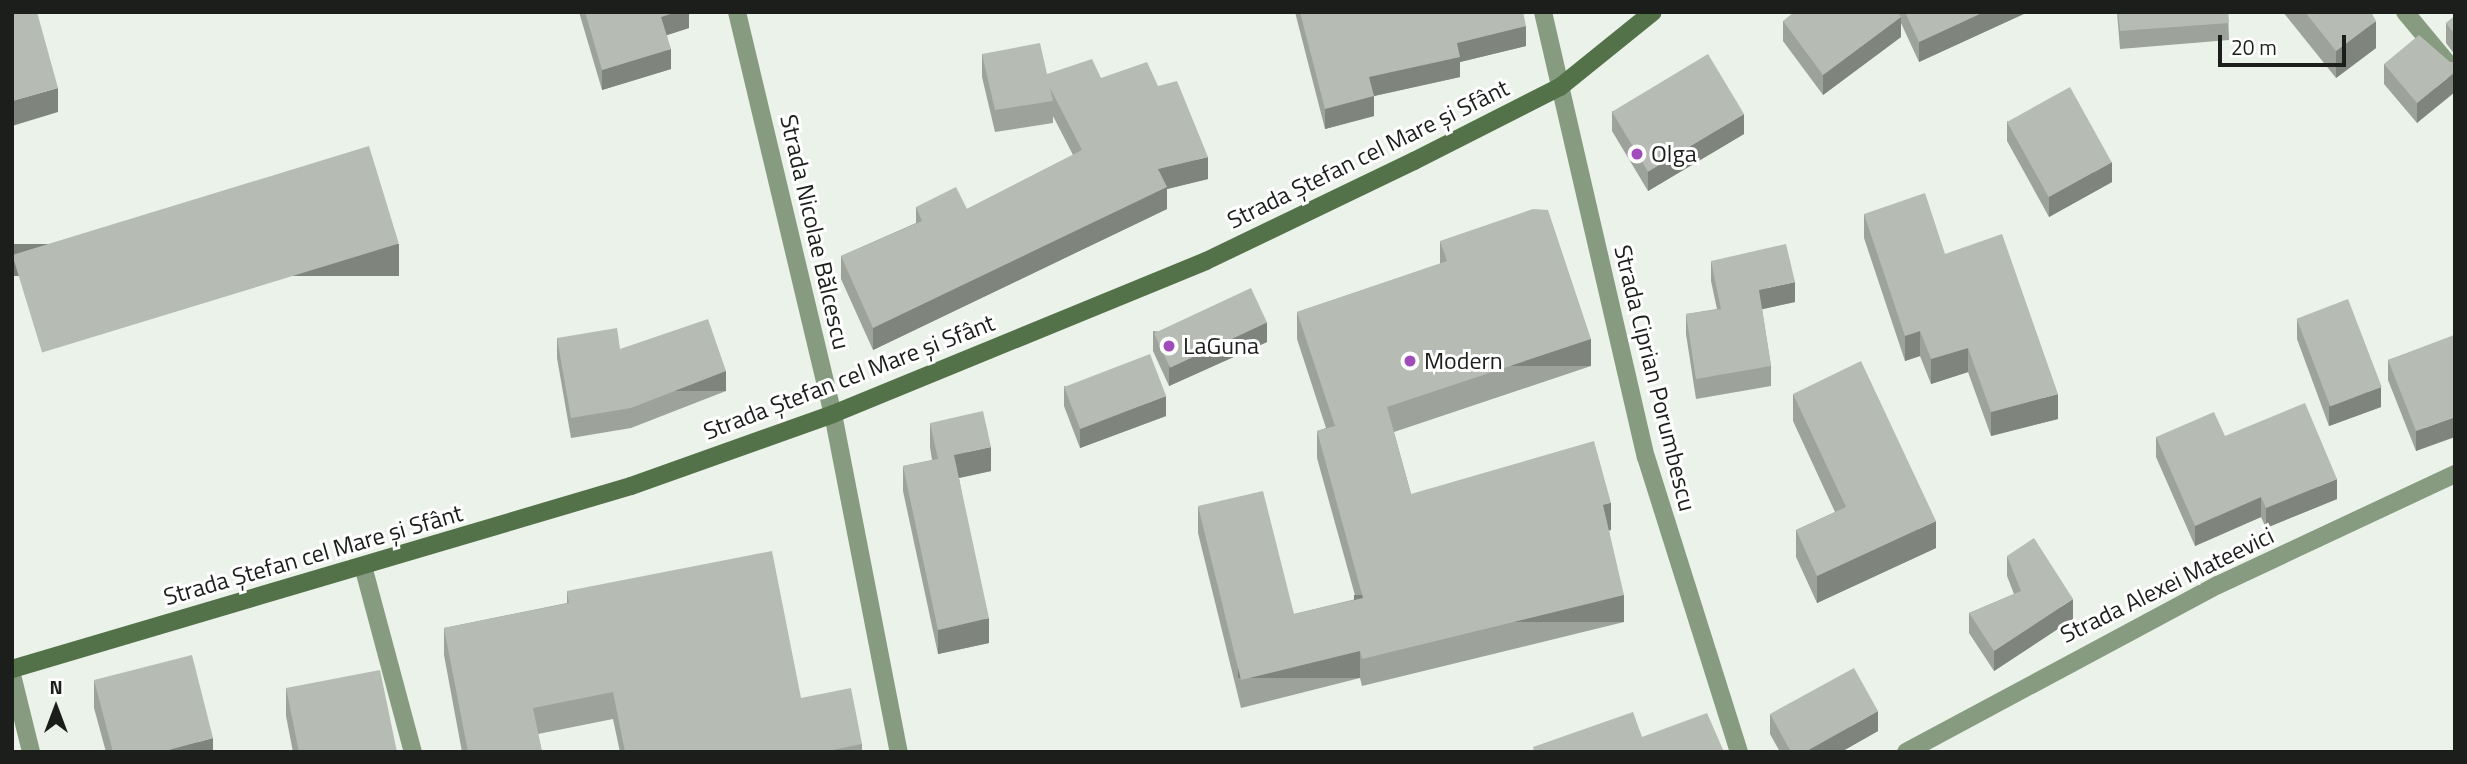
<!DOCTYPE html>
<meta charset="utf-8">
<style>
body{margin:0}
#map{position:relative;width:2467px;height:764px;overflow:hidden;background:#ebf2e9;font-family:"Titillium Web",sans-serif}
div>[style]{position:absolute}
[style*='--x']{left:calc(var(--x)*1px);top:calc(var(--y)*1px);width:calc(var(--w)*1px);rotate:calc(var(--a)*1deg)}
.lane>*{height:18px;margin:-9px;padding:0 9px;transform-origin:9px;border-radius:9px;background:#869b7f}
.street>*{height:18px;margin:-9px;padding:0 9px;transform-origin:9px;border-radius:9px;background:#869b7f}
.secondary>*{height:18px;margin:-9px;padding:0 9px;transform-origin:9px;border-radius:9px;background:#547249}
.wall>*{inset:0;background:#9da29a}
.shaded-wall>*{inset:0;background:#7f847d;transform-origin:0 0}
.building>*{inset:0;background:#b6bcb3;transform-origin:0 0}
.dots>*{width:19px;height:19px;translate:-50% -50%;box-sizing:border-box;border:4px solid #fff;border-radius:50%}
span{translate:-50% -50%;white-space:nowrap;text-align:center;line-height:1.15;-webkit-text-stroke:6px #fff;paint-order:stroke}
.street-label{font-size:24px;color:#1b1e1b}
.poi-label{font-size:24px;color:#1b1e1b}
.left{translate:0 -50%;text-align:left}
.frame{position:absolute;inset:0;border:14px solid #1b1e1b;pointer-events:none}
.north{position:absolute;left:21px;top:673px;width:70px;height:70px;-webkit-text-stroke:5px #fff;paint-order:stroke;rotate:0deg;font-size:19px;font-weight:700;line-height:28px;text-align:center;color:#1b1e1b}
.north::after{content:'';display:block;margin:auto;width:24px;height:32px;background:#1b1e1b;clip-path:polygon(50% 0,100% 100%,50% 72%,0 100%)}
.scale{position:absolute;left:2218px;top:35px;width:128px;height:32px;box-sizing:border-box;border:4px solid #1b1e1b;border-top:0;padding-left:9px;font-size:21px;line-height:24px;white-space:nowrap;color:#1b1e1b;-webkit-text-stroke:5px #fff;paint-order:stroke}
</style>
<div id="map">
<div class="lane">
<div style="--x:363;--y:566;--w:193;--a:75"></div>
</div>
<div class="street">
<div style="--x:737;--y:12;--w:413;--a:76.6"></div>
<div style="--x:833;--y:414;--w:344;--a:79"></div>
<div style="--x:1543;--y:12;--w:457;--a:77"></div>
<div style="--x:1646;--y:457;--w:309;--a:72.5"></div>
<div style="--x:2405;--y:12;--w:78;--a:50.2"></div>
<div style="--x:12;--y:675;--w:79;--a:76.1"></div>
<div style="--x:1906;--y:752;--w:354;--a:-28.2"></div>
<div style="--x:2218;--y:585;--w:262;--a:-25.1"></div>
</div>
<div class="secondary">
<div style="--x:12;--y:669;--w:645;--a:-16.47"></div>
<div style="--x:631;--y:486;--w:214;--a:-19.6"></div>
<div style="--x:833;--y:414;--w:403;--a:-22.3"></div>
<div style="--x:1206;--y:261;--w:231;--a:-25.7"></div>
<div style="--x:1414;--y:161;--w:164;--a:-26.9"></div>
<div style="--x:1560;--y:87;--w:119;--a:-38.9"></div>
</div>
<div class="wall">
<div style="clip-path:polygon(579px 12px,689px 12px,689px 28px,667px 35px,671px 69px,602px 90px)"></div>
<div style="clip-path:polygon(1295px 12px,1523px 12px,1526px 46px,1460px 62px,1460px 77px,1374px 96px,1374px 116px,1325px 129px)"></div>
<div style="clip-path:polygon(1897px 12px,2028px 12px,1919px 62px,1901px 23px,1901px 37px,1823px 95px,1783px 41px,1783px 21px)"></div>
<div style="clip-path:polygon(2117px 12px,2228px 12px,2229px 40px,2120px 49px)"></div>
<div style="clip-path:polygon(2283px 12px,2371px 12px,2376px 48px,2336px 78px)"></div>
<div style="clip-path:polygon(2455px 16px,2455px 55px,2446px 43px,2446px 23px)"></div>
<div style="clip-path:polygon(982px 54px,1047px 74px,1101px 78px,1158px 86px,1208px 179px,1167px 189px,1167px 209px,873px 350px,841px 279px,841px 256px,916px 223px,916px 207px,967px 209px,1073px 155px,1053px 116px,1053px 123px,995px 132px,982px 77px)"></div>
<div style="clip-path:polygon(2450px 62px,2417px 123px,2384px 84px,2384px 64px)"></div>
<div style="clip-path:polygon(1612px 111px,1744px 134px,1648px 191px,1612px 131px)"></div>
<div style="clip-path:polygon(2007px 121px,2112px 182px,2049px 217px,2007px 141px)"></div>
<div style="clip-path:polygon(1864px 214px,1945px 254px,2058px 419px,1991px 436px,1968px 372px,1931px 384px,1920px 356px,1905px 361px,1864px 238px)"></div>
<div style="clip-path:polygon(1440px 241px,1591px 366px,1394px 432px,1411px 494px,1611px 530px,1609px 531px,1624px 622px,1362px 686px,1360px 678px,1241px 708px,1198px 533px,1198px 506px,1294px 614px,1356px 599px,1317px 458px,1317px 431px,1326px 428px,1297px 339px,1297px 312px,1440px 264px)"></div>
<div style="clip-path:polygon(1711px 261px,1795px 302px,1762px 309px,1771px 366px,1771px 386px,1696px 399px,1686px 334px,1686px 314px,1717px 309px,1711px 281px)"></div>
<div style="clip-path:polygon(2297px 319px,2381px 407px,2329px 426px,2297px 339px)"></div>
<div style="clip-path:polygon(1153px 331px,1267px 342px,1169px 386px,1153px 351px)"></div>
<div style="clip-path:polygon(2455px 337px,2416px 451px,2388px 380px,2388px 360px)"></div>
<div style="clip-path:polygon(557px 338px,620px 349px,726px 391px,631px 428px,571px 438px,557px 358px)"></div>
<div style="clip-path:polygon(1064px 386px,1166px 416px,1080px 448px,1064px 406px)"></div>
<div style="clip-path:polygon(1793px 394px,1936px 548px,1817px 603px,1796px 557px,1796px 530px,1835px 512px,1793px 421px)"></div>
<div style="clip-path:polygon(930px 423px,991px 471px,959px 478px,989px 643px,938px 654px,903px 491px,903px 466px,932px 460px,930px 447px)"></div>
<div style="clip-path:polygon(2225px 436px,2337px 499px,2266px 528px,2261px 517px,2195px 546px,2156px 457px,2156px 437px)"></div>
<div style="clip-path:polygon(2007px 556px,2073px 619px,1994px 671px,1969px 633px,1969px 613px,2014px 594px,2007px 576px)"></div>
<div style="clip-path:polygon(567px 591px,801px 698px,862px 744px,862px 752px,620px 752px,613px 719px,538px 734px,542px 752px,462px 752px,444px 655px,444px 628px,567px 603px)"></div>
<div style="clip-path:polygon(94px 680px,213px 752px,106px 752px,94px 708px)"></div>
<div style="clip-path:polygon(286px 688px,397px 752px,293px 752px,286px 716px)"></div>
<div style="clip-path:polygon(1770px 714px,1878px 731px,1841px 752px,1780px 752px,1770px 734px)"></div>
</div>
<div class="shaded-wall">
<div style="clip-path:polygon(676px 12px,689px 12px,689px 28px,661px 37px,661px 17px)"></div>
<div style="clip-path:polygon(1984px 12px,2028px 12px,1919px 62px,1919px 42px)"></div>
<div style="clip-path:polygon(1901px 17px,1901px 37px,1823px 95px,1823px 75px)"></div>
<div style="clip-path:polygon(2376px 21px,2376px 48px,2336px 78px,2336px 51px)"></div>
<div style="clip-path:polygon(1526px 26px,1526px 46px,1460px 62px,1460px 77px,1374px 96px,1374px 116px,1325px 129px,1325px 109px,1369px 77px,1457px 43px)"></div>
<div style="clip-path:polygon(671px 49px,671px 69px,602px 90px,602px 70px)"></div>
<div style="clip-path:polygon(2455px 72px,2455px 92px,2417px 123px,2417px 103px)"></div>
<div style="clip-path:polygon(58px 88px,58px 112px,12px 126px,12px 101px)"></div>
<div style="clip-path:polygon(1744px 114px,1744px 134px,1648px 191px,1648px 171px)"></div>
<div style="clip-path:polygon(1208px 157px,1208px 179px,1167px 189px,1167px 209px,873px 350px,873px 328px,1158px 169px)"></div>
<div style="clip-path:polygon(2112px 162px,2112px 182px,2049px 217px,2049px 197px)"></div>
<div style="left:399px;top:244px;width:32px;height:404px;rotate:90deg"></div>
<div style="clip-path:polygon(1795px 282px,1795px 302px,1759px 310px,1759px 290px)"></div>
<div style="clip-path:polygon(1267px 322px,1267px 342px,1169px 386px,1169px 366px)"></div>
<div style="clip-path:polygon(1920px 331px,1920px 356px,1905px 361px,1905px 336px)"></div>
<div style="left:1591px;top:339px;width:27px;height:215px;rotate:90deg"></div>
<div style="clip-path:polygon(1968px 348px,1968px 372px,1931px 384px,1931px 359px)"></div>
<div style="left:726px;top:371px;width:20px;height:102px;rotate:90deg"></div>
<div style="clip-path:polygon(2381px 387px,2381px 407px,2329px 426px,2329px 406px)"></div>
<div style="clip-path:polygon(2058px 394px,2058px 419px,1991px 436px,1991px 412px)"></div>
<div style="clip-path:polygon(1166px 396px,1166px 416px,1080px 448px,1080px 428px)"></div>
<div style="clip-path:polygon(2455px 417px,2455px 437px,2416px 451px,2416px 431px)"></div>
<div style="clip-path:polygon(991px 447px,991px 471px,954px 479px,954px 455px)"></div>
<div style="clip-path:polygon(2337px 479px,2337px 499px,2266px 528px,2266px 508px)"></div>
<div style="clip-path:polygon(2261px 497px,2261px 517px,2195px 546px,2195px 526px)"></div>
<div style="left:1611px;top:503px;width:27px;height:8px;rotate:90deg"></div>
<div style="clip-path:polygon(1936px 521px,1936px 548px,1817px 603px,1817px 576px)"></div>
<div style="left:1624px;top:595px;width:27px;height:270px;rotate:90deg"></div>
<div style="clip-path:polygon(2073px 599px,2073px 619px,1994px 671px,1994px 651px)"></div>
<div style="clip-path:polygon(989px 618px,989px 643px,938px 654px,938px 630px)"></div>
<div style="left:1360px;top:651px;width:27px;height:122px;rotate:90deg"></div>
<div style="clip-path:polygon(1878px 711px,1878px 731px,1841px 752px,1805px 752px)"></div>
<div style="clip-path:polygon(213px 738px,213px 752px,161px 752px)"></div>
</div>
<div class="building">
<div style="clip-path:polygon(12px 12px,37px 12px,58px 88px,12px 101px)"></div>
<div style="clip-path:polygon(585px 12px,676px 12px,661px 17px,671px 49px,602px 70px)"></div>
<div style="clip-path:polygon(1300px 12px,1523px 12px,1526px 26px,1457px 43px,1460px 57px,1369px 77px,1374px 96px,1325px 109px)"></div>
<div style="clip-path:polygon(1794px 12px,1897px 12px,1901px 17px,1823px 75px,1783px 21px)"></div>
<div style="clip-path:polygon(1905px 12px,1984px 12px,1919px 42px)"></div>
<div style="clip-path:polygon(2118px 12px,2228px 12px,2229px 23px,2120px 31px)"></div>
<div style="clip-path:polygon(2305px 12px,2371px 12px,2376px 21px,2336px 51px)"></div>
<div style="clip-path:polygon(2455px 16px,2455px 35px,2446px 23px)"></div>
<div style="clip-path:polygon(2419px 35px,2450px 62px,2455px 62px,2455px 72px,2417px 103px,2384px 64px)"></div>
<div style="clip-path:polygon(1040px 43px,1047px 74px,1092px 59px,1101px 78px,1147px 62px,1158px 86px,1177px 81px,1208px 157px,1158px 169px,1167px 187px,873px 328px,841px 256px,922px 221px,916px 207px,956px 187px,967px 209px,1082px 150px,1050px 88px,1053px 101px,995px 110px,982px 54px)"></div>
<div style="left:1708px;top:54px;width:70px;height:112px;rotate:59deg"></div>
<div style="left:2070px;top:87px;width:86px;height:72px;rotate:61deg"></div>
<div style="left:369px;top:146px;width:102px;height:373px;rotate:73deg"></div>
<div style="clip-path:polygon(1925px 193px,1945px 254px,2002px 234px,2058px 394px,1991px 412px,1968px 348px,1931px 359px,1920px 331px,1905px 336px,1864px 214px)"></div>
<div style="clip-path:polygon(1533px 209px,1548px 210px,1591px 339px,1387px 407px,1411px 494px,1594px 441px,1611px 503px,1603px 505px,1624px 595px,1362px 659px,1360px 651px,1241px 680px,1198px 506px,1263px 491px,1294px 614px,1363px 598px,1317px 431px,1335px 426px,1297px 312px,1447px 261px,1440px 241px)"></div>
<div style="clip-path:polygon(1786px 244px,1795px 282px,1759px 290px,1771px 366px,1696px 379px,1686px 314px,1721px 309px,1711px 261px)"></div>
<div style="left:1251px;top:288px;width:38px;height:107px;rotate:65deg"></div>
<div style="left:2348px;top:299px;width:94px;height:55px;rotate:69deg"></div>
<div style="clip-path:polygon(708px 319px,726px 371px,631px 408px,571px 418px,557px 338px,617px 328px,620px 349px)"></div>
<div style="clip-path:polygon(2454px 335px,2455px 417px,2416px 431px,2388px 360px)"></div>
<div style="left:1150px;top:354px;width:45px;height:92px;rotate:69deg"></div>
<div style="clip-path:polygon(1861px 361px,1936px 521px,1817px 576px,1796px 530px,1846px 507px,1793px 394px)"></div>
<div style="clip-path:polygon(2305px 403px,2337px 479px,2266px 508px,2261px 497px,2195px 526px,2156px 437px,2214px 412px,2225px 436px)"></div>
<div style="clip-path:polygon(983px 411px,991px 447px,954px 455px,989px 618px,938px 630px,903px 466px,938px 459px,930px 423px)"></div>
<div style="clip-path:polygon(2034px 538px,2073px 599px,1994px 651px,1969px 613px,2021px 591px,2007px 556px)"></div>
<div style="clip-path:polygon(772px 551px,801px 698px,851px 688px,862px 744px,823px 752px,625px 752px,613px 692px,533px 708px,542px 752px,468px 752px,444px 628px,569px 603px,567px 591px)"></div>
<div style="clip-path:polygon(192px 655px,213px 738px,161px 752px,113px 752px,94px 680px)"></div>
<div style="clip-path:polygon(1854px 668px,1878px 711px,1805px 752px,1791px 752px,1770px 714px)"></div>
<div style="clip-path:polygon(380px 670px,397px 752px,299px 752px,286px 688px)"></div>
<div style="clip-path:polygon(1633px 712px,1642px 737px,1707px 713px,1724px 752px,1534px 752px,1533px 747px)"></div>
</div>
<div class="dots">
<div style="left:1637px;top:154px;background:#a04cba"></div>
<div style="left:1169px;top:346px;background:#a04cba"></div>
<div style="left:1410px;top:361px;background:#a04cba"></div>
</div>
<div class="street-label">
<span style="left:1368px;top:154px;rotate:-26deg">Strada Ștefan cel Mare și Sfânt</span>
<span style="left:815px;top:232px;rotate:77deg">Strada Nicolae Bălcescu</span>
<span style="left:849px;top:377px;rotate:-21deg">Strada Ștefan cel Mare și Sfânt</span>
<span style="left:1655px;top:378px;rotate:76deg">Strada Ciprian Porumbescu</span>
<span style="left:313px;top:555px;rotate:-16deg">Strada Ștefan cel Mare și Sfânt</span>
<span style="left:2167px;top:585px;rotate:-26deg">Strada Alexei Mateevici</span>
</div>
<div class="poi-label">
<span class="left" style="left:1651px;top:154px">Olga</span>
<span class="left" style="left:1183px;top:346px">LaGuna</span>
<span class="left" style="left:1424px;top:361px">Modern</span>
</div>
<div class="frame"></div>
<div class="north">N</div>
<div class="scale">20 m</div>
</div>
